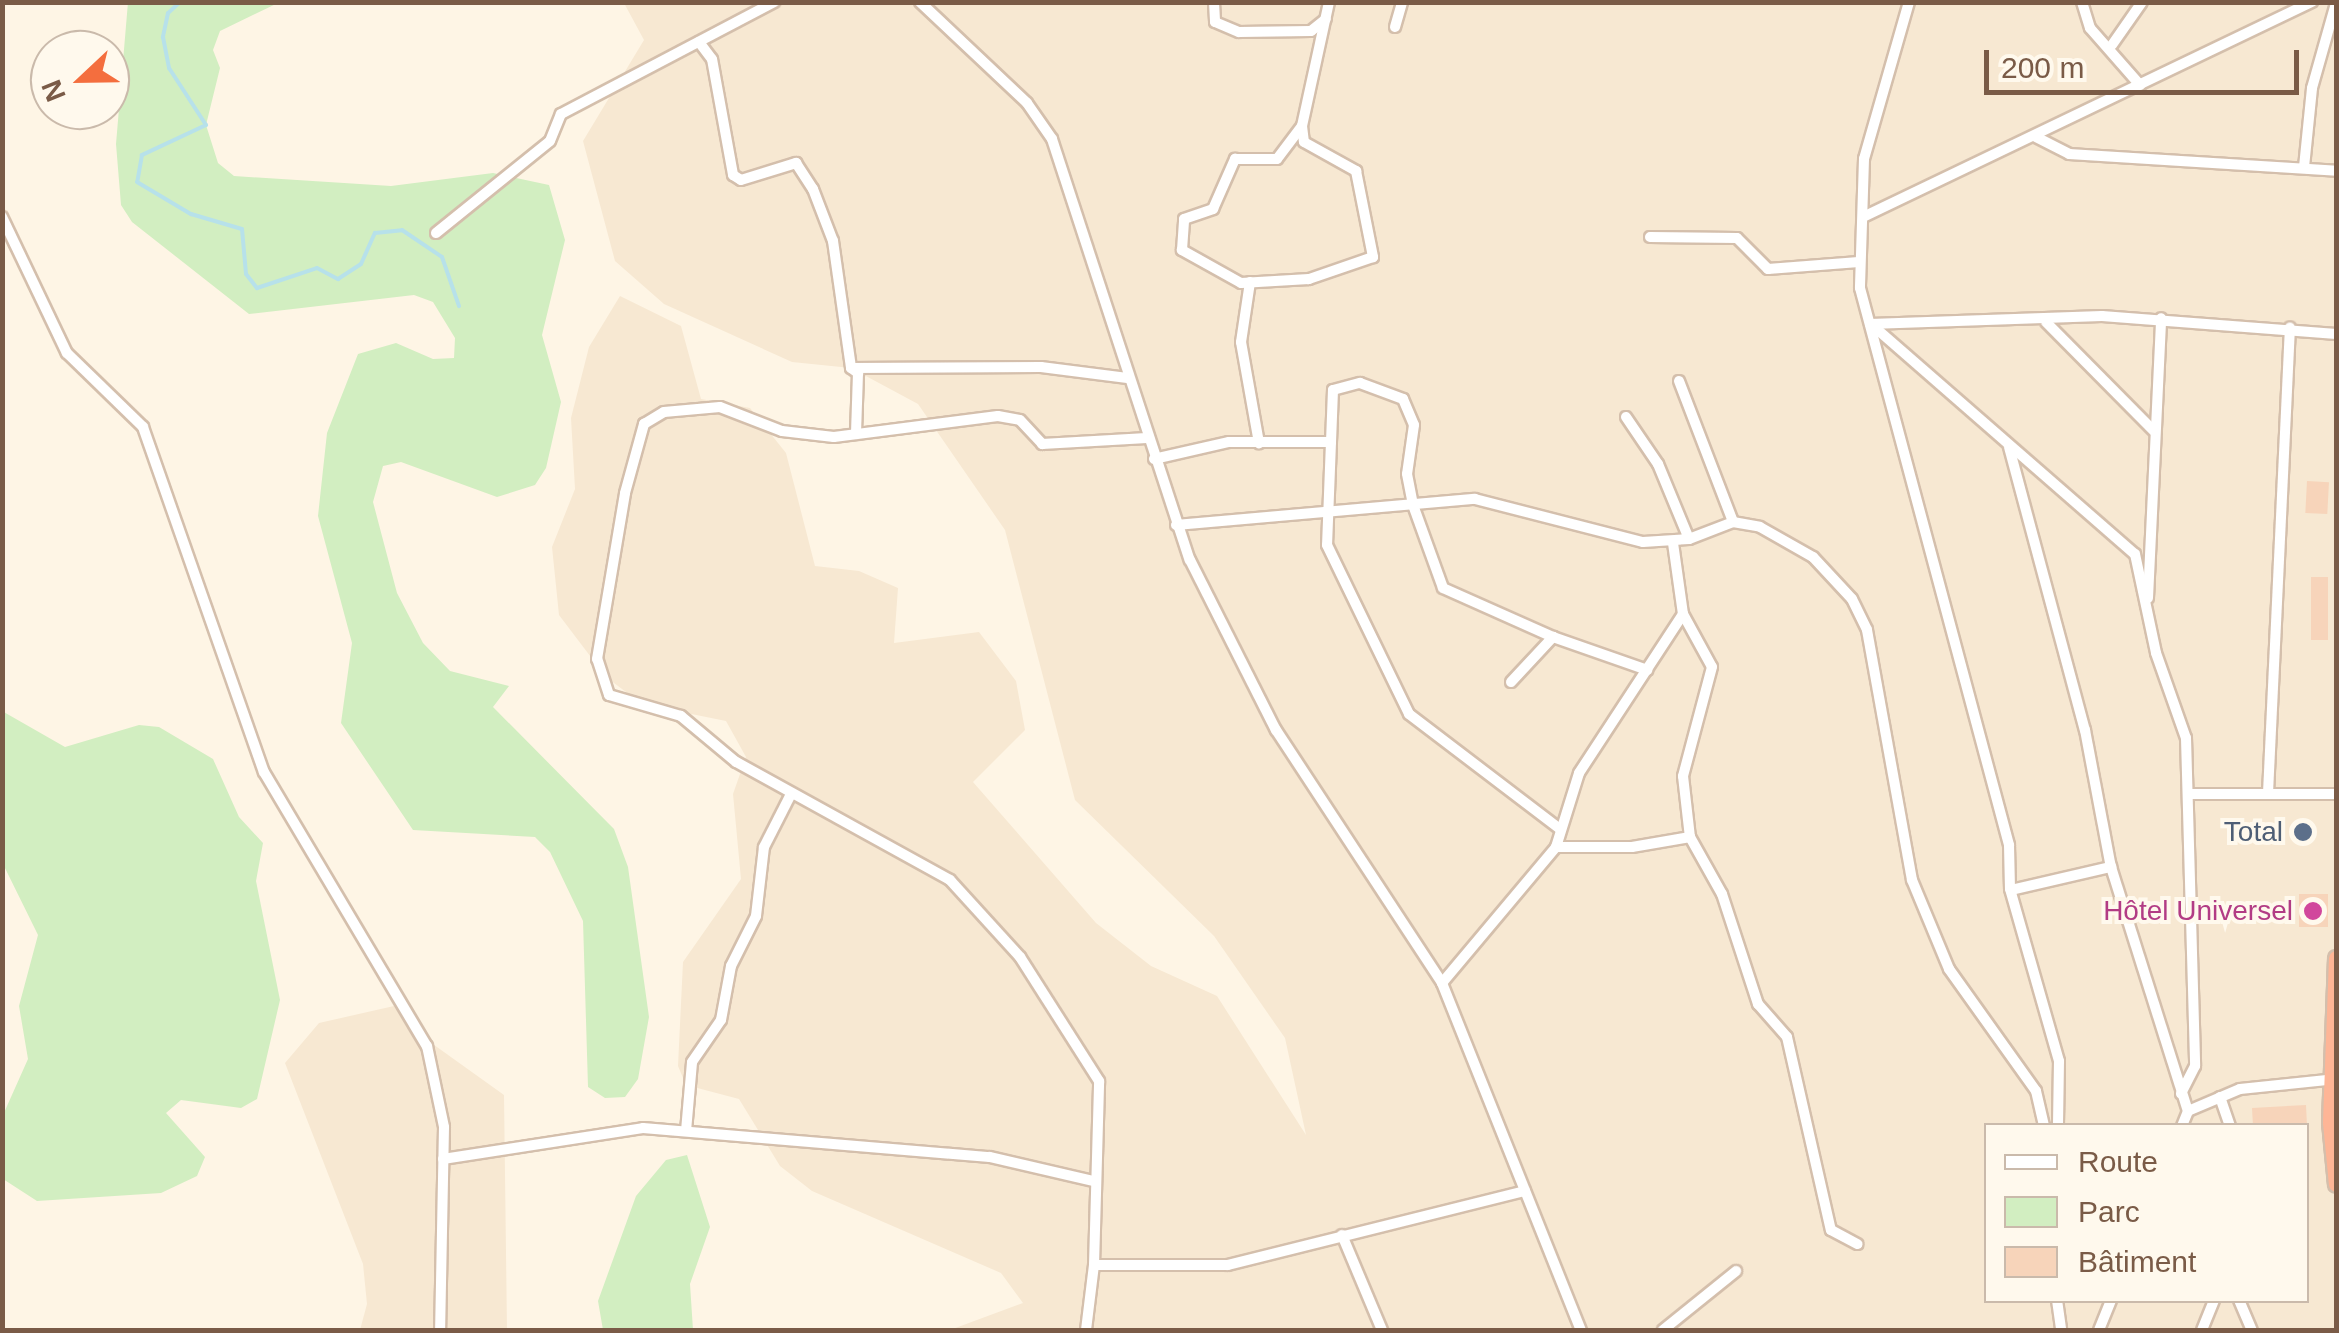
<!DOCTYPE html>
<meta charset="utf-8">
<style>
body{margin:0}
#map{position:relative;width:2339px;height:1333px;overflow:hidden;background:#fef5e5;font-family:Arial,sans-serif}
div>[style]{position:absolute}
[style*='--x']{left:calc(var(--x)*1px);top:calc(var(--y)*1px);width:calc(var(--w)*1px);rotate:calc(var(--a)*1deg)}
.residential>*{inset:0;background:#f7e8d2}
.green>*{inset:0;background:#d2eec1}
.stream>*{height:4px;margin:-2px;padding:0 2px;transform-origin:2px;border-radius:2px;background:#b7e1ea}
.building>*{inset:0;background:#f7d4ba;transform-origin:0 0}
.roads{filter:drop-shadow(2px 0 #d4bfac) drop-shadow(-2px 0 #d4bfac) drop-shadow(0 2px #d4bfac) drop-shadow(0 -2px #d4bfac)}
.minor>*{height:10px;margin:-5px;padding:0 5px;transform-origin:5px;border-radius:5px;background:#fff}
.highway>*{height:15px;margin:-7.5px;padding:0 7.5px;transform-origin:7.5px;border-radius:7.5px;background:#feb596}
.dots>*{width:28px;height:28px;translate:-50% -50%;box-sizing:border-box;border:5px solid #fff9ed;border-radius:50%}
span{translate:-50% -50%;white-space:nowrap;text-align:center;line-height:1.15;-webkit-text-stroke:8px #fff9ed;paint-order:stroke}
.service-label{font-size:28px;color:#4e5e75}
.right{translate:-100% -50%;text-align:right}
.hotel-label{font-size:28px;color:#b23c85}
.frame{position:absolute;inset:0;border:5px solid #7a5b47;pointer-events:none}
.legend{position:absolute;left:1984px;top:1123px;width:325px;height:180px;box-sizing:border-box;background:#fff9ed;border:2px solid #cabaab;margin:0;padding:12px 18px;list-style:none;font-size:30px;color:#7a5b47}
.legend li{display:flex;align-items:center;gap:20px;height:50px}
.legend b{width:50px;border:2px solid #cabaab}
.north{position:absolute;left:30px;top:30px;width:100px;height:100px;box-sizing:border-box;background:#fff9ed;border:2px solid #cabaab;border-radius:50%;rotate:248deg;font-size:28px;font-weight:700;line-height:40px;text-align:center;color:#7a5b47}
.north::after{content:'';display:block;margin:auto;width:35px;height:45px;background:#f46e3e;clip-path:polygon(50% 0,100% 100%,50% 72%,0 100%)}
.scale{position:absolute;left:1984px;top:50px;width:315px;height:45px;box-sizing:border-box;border:5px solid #7a5b47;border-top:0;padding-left:12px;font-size:30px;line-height:35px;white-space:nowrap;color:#7a5b47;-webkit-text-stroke:8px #fff9ed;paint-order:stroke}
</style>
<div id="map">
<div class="residential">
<div style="clip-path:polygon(evenodd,624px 3px,2336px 3px,2336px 1330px,950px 1330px,1023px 1303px,1001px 1273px,812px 1191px,780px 1166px,739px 1099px,686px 1085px,678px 1066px,683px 962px,741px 879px,733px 794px,746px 757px,726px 721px,642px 704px,606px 677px,559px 615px,552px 547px,575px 489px,571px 418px,589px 347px,620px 296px,681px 326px,701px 399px,750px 408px,786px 453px,815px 566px,859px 571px,898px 588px,894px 643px,979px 632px,1016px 681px,1025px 730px,973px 782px,1096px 923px,1151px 966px,1217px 996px,1306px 1135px,1285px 1038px,1214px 936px,1075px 800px,1005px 530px,918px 404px,851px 368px,792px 362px,664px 304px,615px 261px,583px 141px,644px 40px,624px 3px,1986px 1126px,2306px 1126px,2306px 1300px,1986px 1300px,1986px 1126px)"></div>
<div style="clip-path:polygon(394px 1006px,409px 1027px,504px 1095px,507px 1330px,360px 1330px,367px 1304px,363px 1264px,285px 1063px,319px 1023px)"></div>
</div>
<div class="green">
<div style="clip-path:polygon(128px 2px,278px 3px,220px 31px,213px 50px,220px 68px,206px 125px,218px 163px,234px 176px,391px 186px,493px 173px,549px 185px,565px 240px,542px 335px,561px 402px,546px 468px,535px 485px,497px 497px,401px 462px,383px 466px,373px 502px,397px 593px,423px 643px,450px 671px,509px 686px,493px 707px,614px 829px,628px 867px,649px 1017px,638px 1079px,625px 1097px,605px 1098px,588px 1087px,583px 921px,550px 852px,535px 837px,413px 830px,341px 723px,352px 643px,318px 516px,327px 433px,358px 354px,396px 343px,433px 359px,454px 358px,455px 338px,433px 302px,414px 295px,249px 314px,132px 222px,121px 205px,116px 144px)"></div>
<div style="clip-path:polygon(2px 711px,65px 747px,139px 725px,159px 727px,213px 759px,239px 817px,263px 843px,256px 881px,280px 1000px,257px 1099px,241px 1108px,181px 1100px,166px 1113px,205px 1157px,197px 1176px,161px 1193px,37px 1201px,3px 1179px,3px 1115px,28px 1059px,19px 1006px,38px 935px,3px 864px)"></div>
<div style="clip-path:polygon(687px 1155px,710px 1227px,690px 1284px,693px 1330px,603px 1330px,598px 1301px,636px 1196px,666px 1160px)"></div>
</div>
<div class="stream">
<div style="--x:180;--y:2;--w:16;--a:137"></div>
<div style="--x:168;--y:13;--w:25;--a:102"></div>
<div style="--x:163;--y:37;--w:32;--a:79"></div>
<div style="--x:169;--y:68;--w:68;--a:57"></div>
<div style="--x:206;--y:125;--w:71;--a:154.9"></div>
<div style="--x:142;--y:155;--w:27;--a:100"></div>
<div style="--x:137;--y:182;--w:63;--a:30.7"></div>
<div style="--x:191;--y:214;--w:53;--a:16.4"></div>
<div style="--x:242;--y:229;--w:45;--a:84.9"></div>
<div style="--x:246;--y:274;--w:18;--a:52"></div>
<div style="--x:257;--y:288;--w:63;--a:-18.4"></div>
<div style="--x:317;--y:268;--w:24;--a:28"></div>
<div style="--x:338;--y:279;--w:27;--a:-33"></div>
<div style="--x:361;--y:264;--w:34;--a:-66"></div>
<div style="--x:375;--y:233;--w:27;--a:-6"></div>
<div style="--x:402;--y:230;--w:48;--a:34"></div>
<div style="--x:442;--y:257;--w:52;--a:70.9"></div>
</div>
<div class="building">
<div style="left:2307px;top:481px;width:22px;height:32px;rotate:3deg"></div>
<div style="left:2311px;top:577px;width:17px;height:63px"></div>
<div style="left:2299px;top:894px;width:29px;height:33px"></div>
<div style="clip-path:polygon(2306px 1105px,2307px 1126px,2253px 1126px,2252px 1108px)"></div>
</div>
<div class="roads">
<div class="minor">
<div style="--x:920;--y:2;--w:147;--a:43.3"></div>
<div style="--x:1027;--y:103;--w:44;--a:55.2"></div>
<div style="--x:1052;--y:139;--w:443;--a:71.9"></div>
<div style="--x:1190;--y:560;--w:191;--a:63.2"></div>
<div style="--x:1276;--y:730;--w:303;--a:56.7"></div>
<div style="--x:1442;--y:983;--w:374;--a:68.2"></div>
<div style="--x:1214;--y:2;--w:20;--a:87"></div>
<div style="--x:1215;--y:22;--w:26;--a:23"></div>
<div style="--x:1239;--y:32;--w:72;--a:-0.8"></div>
<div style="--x:1311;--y:31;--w:19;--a:-39"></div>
<div style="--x:1909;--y:2;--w:163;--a:106"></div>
<div style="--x:1864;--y:159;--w:129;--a:91.8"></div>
<div style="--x:1860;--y:288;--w:577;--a:75.02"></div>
<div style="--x:2009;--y:845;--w:44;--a:88.7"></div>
<div style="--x:2010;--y:889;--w:179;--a:74.1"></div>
<div style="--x:2059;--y:1061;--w:65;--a:90.9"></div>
<div style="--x:2082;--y:2;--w:27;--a:73"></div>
<div style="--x:2090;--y:28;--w:76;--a:48.7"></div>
<div style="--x:1395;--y:27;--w:26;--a:-74"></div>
<div style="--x:699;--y:42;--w:21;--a:53"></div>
<div style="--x:712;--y:59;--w:118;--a:79.7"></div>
<div style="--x:733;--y:175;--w:9;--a:32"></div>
<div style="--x:741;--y:180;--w:58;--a:-17.2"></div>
<div style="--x:796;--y:163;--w:31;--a:57"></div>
<div style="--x:813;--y:189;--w:56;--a:69"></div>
<div style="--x:833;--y:241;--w:128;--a:81.9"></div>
<div style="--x:851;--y:368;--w:190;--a:-0.3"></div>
<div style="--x:1041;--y:367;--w:87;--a:7.3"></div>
<div style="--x:2112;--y:45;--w:52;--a:-55.1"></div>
<div style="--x:1302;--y:126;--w:16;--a:83"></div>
<div style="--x:1304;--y:142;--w:60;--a:29.1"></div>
<div style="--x:1356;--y:171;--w:88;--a:78.8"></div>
<div style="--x:1373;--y:257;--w:68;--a:161"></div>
<div style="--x:1309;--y:279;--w:68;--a:176.6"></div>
<div style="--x:1241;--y:283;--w:68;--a:-150.8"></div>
<div style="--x:1182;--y:250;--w:31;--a:-86"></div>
<div style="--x:1184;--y:219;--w:31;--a:-19"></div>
<div style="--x:1213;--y:209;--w:55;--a:-66.3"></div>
<div style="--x:1235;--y:159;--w:42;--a:0"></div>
<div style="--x:1277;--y:159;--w:41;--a:-52.9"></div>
<div style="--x:1302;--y:126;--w:127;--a:-77.7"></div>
<div style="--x:2036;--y:137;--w:37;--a:27"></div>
<div style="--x:2069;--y:154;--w:268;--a:3.6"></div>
<div style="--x:2304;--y:167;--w:79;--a:-84.2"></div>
<div style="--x:2312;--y:88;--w:88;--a:-74.2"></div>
<div style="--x:2;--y:217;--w:151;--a:64.5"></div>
<div style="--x:67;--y:353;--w:106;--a:44.2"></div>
<div style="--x:143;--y:427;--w:366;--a:70.7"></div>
<div style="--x:264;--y:772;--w:319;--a:59.3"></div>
<div style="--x:427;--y:1046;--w:83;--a:78.1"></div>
<div style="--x:444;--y:1127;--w:203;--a:91.1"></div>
<div style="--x:1863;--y:217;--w:498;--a:-25.6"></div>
<div style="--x:436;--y:233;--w:146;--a:-38.9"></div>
<div style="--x:550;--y:141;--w:29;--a:-68"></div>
<div style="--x:561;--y:114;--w:241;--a:-27.7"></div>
<div style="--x:1650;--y:237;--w:87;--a:0.7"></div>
<div style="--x:1737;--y:238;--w:44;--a:45"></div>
<div style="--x:1768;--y:269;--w:91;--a:-4.4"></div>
<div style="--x:1250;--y:282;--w:61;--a:98.5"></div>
<div style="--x:1241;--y:342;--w:103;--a:79.9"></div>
<div style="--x:2046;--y:322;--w:153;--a:45.3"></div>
<div style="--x:1870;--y:324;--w:232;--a:-2"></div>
<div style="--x:2102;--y:316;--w:235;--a:4.4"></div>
<div style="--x:1871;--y:324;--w:350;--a:41.1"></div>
<div style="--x:2135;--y:554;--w:101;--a:78"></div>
<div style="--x:2156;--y:653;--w:90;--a:70.6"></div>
<div style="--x:2186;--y:738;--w:328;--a:88.4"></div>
<div style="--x:2195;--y:1066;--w:31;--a:117"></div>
<div style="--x:851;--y:368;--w:9;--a:36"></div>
<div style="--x:858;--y:373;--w:61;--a:91.9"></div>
<div style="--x:1679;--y:381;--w:151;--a:69"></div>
<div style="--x:1626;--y:417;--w:57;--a:55.8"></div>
<div style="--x:1658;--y:464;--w:81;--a:67.5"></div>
<div style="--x:1331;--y:442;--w:52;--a:-87.8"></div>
<div style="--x:1333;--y:390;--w:28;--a:-15"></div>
<div style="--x:1360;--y:383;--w:46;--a:20.4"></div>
<div style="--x:1403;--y:399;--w:28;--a:67"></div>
<div style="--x:1414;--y:425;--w:49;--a:98.1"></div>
<div style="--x:1407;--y:474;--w:32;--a:79"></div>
<div style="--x:1413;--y:505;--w:88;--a:70.1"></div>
<div style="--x:1443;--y:588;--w:120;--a:24"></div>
<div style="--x:2009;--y:447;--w:293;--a:75"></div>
<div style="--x:2085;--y:730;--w:139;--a:79.3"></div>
<div style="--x:2111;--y:867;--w:256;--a:72.5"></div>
<div style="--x:1154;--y:459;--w:77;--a:-12.8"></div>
<div style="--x:1229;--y:442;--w:102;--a:0"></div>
<div style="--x:1331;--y:442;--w:103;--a:92.2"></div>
<div style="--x:1327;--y:545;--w:188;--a:64.1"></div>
<div style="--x:1409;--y:714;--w:190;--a:37.3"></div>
<div style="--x:1176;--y:525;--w:300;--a:-5"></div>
<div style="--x:1475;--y:499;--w:173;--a:14.4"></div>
<div style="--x:1643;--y:542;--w:46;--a:-3.7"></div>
<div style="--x:1689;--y:539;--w:47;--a:-21.1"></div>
<div style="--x:1733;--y:522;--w:27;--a:10"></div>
<div style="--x:1760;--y:527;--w:61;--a:29.5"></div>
<div style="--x:1813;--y:557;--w:57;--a:47.1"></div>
<div style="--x:1852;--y:599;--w:34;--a:64"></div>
<div style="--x:1867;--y:630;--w:254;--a:79.8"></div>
<div style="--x:1912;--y:880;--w:96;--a:67.4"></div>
<div style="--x:1949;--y:969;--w:150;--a:54.5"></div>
<div style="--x:2036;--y:1091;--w:36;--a:77"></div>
<div style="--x:1673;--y:543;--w:72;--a:82"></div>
<div style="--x:1683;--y:614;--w:60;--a:61.3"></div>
<div style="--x:1712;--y:667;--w:113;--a:104.9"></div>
<div style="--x:1683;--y:776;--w:61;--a:83.5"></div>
<div style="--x:1690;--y:837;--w:65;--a:60.7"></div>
<div style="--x:1722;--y:894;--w:116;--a:71.9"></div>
<div style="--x:1758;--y:1004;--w:44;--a:48.7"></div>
<div style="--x:1787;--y:1037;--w:198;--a:77.2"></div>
<div style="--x:1831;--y:1230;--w:30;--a:28"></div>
<div style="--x:2148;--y:598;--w:280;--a:-87.3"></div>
<div style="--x:1511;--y:682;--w:62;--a:-47"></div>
<div style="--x:1553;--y:637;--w:100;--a:19.3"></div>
<div style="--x:2268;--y:793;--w:466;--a:-87.3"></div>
<div style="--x:2188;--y:794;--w:148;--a:0"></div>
<div style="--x:1556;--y:847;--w:77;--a:-72.7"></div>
<div style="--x:1579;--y:773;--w:190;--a:-56.8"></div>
<div style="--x:2011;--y:890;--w:103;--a:-13"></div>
<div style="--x:1442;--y:983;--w:177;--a:-50"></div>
<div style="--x:1556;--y:847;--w:76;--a:0"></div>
<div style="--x:1632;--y:847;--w:59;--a:-9.8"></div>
<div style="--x:2220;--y:1097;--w:31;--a:71"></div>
<div style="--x:2182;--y:1126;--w:16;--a:-68"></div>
<div style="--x:2188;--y:1111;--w:56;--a:-22.9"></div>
<div style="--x:2240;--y:1089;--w:97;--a:-5.9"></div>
<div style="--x:686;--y:1131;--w:69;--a:-85"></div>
<div style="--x:692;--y:1062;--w:51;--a:-55.4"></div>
<div style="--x:721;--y:1020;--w:55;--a:-79.5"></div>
<div style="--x:731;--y:966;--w:56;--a:-63.4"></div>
<div style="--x:756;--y:916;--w:69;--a:-83.4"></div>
<div style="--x:764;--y:847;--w:59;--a:-63"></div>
<div style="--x:443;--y:1159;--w:202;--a:-8.8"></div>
<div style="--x:643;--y:1128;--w:348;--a:4.8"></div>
<div style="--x:990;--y:1157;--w:106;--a:13.1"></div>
<div style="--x:1342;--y:1235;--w:103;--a:67.2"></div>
<div style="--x:1094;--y:1265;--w:184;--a:-88.4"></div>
<div style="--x:1099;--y:1081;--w:147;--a:-122.5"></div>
<div style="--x:1020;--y:957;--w:104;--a:-132.3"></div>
<div style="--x:950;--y:880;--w:244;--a:-151.1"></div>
<div style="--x:736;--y:762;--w:72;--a:-140.1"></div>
<div style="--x:681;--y:716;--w:75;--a:-163.7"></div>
<div style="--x:609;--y:695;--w:38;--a:-108"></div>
<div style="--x:597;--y:659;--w:168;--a:-80.4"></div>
<div style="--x:625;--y:493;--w:72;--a:-74.6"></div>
<div style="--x:644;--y:424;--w:23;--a:-31"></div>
<div style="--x:664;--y:412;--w:56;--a:-5.1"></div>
<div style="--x:720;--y:407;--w:66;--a:21.2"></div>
<div style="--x:782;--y:431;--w:52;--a:6.6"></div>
<div style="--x:834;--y:437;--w:165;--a:-7.3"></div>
<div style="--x:998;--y:416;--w:22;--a:10"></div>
<div style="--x:1020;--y:420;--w:33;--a:47"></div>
<div style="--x:1042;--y:444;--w:105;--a:-3.3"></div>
<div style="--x:2057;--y:1300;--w:30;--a:82"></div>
<div style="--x:2239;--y:1300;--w:33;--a:67"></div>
<div style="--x:1086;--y:1330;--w:65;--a:-83"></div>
<div style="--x:1094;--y:1265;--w:134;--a:0"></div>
<div style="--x:1228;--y:1265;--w:306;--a:-14"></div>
<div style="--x:1663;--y:1330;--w:94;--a:-38.9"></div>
<div style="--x:2099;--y:1330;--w:32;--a:-68"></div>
<div style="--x:2202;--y:1330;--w:32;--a:-68"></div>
</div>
<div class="highway">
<div style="--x:2336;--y:958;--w:164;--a:92.1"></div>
<div style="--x:2330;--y:1122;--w:62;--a:84.5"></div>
</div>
</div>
<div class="dots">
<div style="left:2303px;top:832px;background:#5c6f8a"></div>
<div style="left:2313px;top:911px;background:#d1479c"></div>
</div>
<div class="service-label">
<span class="right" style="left:2283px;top:832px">Total</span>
</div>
<div class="hotel-label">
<span class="right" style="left:2293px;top:911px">Hôtel Universel</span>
</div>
<div class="frame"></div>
<ul class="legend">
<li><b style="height:12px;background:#fff"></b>Route</li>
<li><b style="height:28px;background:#d2eec1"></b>Parc</li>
<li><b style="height:28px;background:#f7d4ba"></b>Bâtiment</li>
</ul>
<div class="north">N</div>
<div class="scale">200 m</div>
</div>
